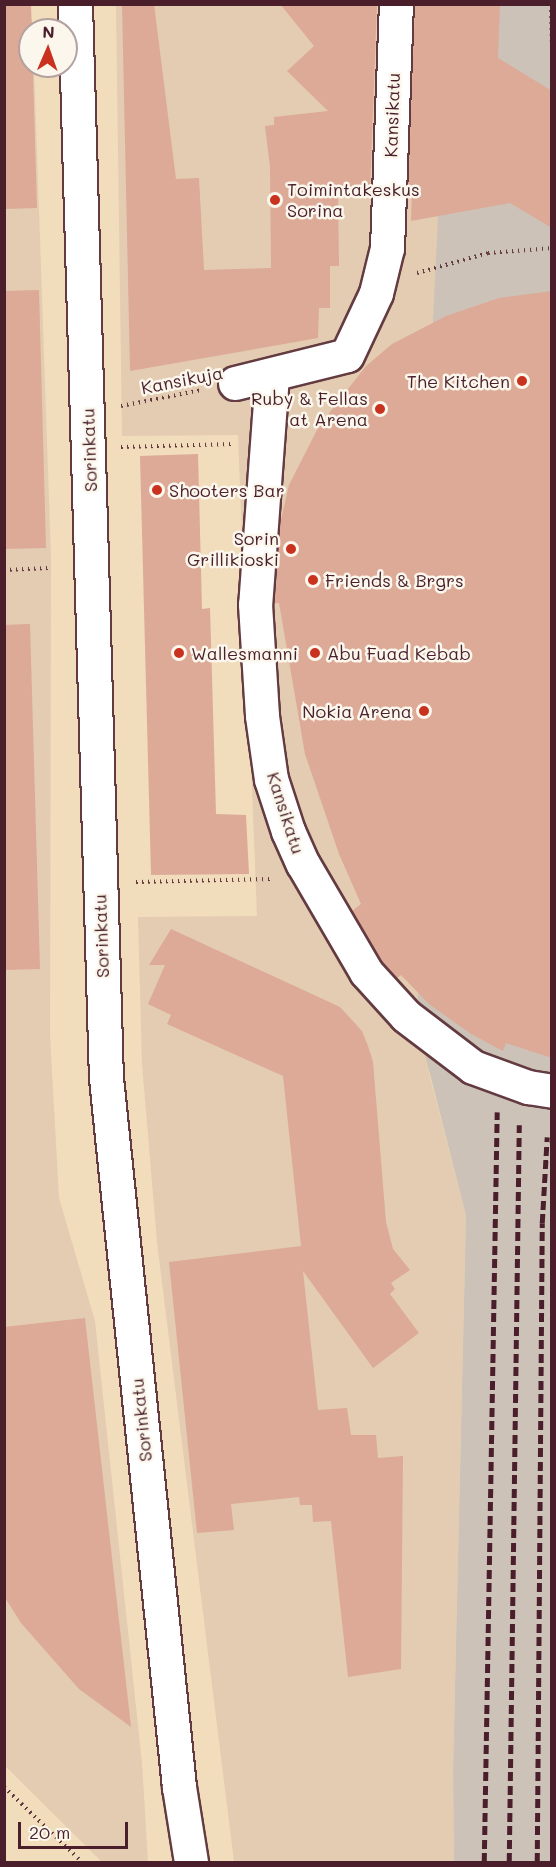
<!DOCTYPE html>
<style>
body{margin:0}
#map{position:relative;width:556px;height:1867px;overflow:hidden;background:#f1dcbc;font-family:Mali,sans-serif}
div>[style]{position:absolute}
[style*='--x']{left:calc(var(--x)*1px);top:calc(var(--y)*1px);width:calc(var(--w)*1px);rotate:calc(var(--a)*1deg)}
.built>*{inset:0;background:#e3ccb1}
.industrial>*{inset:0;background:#ccc2b8}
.building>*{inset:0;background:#dcaa97}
.path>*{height:4px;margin-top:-2px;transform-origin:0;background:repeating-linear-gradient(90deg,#633b41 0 1.5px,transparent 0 6px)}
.roads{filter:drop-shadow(2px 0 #633b41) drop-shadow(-2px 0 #633b41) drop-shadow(0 2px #633b41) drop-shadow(0 -2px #633b41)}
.minor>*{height:33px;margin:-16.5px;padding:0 16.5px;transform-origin:16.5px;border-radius:16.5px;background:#fff}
.rail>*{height:4.5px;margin-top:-2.25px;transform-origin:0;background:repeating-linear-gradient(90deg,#4a1f2b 0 9px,transparent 0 13.5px)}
.dots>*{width:16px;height:16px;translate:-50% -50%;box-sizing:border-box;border:3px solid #fbf7ec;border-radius:50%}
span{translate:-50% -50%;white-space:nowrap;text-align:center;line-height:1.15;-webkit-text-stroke:5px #fbf7ec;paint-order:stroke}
.street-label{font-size:18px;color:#4a1f2b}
.poi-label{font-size:18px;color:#4a1f2b}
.left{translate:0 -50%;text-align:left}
.right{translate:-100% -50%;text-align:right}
.frame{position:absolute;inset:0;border:6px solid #4a1f2b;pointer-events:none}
.north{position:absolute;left:18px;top:18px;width:60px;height:60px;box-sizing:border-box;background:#fbf7ec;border:2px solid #b4a19f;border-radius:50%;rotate:2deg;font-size:16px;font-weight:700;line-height:24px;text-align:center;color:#4a1f2b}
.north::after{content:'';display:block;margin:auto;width:21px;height:27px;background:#c8321e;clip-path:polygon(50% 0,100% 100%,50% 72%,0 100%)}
.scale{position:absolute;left:18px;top:1822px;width:110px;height:27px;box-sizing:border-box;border:3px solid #4a1f2b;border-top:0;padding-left:8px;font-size:18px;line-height:21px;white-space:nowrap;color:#4a1f2b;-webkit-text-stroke:4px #fbf7ec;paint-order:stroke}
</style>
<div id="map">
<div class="built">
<div style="clip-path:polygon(4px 5px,31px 17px,34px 30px,30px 30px,30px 66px,34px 66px,51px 557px,50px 1035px,59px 1198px,95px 1321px,142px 1763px,148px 1862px,102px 1862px,5px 1766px)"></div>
<div style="clip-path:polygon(116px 5px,551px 5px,429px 1073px,466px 1216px,453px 1771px,454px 1862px,234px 1862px,157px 1242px,142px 1064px,138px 917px,257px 916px,238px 435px,122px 436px)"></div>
</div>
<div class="industrial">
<div style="clip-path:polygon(448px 5px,551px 5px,551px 1862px,454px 1862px,453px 1771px,466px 1216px,417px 1023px,428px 667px,433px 321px)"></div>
</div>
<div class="building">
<div style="clip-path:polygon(4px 4px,31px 4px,37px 208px,4px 209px)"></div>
<div style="clip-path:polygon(122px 4px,154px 4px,176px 179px,199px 178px,204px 270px,271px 268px,270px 167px,265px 126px,274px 125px,274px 117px,328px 111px,287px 71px,314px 46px,280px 4px,377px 4px,370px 190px,338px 191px,339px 266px,330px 266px,330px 308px,319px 308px,318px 338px,130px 371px)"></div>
<div style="clip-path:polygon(415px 4px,500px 4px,498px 58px,552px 91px,552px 228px,510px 203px,411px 221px,412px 189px,408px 189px)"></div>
<div style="clip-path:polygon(39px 290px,46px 548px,4px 549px,4px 291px)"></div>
<div style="clip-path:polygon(552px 291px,552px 1058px,506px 1043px,503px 1051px,471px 1034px,429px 1004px,401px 975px,397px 978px,381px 961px,352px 911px,361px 904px,339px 854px,305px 754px,279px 603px,274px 603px,280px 524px,289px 485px,319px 426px,366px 366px,392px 344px,446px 316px,499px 298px)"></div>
<div style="clip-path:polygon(198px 454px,202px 609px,210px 608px,216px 814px,246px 815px,249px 874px,151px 875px,140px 456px)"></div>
<div style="clip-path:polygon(30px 624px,40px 969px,4px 970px,4px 625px)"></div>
<div style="clip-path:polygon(171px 929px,340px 1007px,362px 1031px,368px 1046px,373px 1062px,386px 1222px,393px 1249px,410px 1270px,391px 1283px,395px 1289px,390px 1294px,419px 1333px,373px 1368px,303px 1271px,318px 1410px,347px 1408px,351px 1435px,376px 1435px,378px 1458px,403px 1456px,401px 1669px,348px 1677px,331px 1521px,313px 1522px,312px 1505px,300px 1505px,299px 1497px,231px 1504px,234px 1530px,197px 1533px,169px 1262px,301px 1246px,283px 1076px,167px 1024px,171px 1015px,148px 1004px,165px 965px,149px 965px)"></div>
<div style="clip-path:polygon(85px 1318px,131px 1727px,79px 1689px,21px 1623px,4px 1596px,4px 1327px)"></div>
</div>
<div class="path">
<div style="--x:551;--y:4;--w:45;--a:88.7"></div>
<div style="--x:417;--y:273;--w:74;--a:-15.7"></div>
<div style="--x:488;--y:253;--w:64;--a:-4.5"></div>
<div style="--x:121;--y:406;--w:83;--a:-11.2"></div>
<div style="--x:121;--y:447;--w:110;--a:-1.6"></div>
<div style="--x:4;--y:570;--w:44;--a:-2.6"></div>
<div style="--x:136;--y:882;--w:136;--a:-1.3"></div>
<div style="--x:4;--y:1787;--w:108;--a:43.9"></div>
</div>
<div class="roads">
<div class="minor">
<div style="--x:75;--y:4;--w:1074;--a:88.35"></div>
<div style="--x:106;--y:1078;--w:713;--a:84.12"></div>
<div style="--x:179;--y:1787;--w:76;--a:80.9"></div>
<div style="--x:272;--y:375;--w:230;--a:94.2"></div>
<div style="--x:255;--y:604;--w:112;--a:86.4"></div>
<div style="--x:262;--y:716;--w:64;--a:81.9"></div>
<div style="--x:271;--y:779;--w:55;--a:71.9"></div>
<div style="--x:288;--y:831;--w:36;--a:66"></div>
<div style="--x:303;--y:864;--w:125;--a:59.7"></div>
<div style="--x:366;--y:972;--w:59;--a:47.7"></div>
<div style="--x:406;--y:1016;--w:84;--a:37.3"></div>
<div style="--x:473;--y:1067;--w:59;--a:20"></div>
<div style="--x:528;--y:1087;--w:24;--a:9"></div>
<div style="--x:235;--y:383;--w:115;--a:-14"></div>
<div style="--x:347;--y:355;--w:68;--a:-64.9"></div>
<div style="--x:376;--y:293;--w:46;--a:-76.3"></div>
<div style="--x:387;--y:248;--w:244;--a:-87.9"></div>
</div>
</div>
<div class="rail">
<div style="--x:484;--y:1862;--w:750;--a:-89.01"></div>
<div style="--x:509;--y:1862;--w:737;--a:-89.22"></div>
<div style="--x:537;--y:1862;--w:639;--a:-89.55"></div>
<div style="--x:542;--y:1223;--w:86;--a:-86.7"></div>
</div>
<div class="dots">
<div style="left:275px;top:200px;background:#c8321e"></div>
<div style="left:522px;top:381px;background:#c8321e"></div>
<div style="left:380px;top:409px;background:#c8321e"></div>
<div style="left:157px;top:490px;background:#c8321e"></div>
<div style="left:291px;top:549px;background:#c8321e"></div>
<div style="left:313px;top:580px;background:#c8321e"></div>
<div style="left:179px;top:653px;background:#c8321e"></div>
<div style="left:315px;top:653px;background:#c8321e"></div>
<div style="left:424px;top:711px;background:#c8321e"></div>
</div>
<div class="street-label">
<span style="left:392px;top:115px;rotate:-88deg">Kansikatu</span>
<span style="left:182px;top:380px;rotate:-11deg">Kansikuja</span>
<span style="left:89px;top:450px;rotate:-92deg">Sorinkatu</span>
<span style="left:286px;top:813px;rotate:72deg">Kansikatu</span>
<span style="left:101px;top:936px;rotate:-92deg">Sorinkatu</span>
<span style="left:141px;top:1420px;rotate:-96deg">Sorinkatu</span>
</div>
<div class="poi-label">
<span class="left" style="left:287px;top:200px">Toimintakeskus<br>Sorina</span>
<span class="right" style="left:510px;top:381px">The Kitchen</span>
<span class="right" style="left:368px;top:409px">Ruby &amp; Fellas<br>at Arena</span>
<span class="left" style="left:169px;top:490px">Shooters Bar</span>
<span class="right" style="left:279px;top:549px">Sorin<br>Grillikioski</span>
<span class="left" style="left:325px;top:580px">Friends &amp; Brgrs</span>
<span class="left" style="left:191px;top:653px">Wallesmanni</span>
<span class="left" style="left:327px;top:653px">Abu Fuad Kebab</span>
<span class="right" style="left:412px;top:711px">Nokia Arena</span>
</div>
<div class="frame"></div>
<div class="north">N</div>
<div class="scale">20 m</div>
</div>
